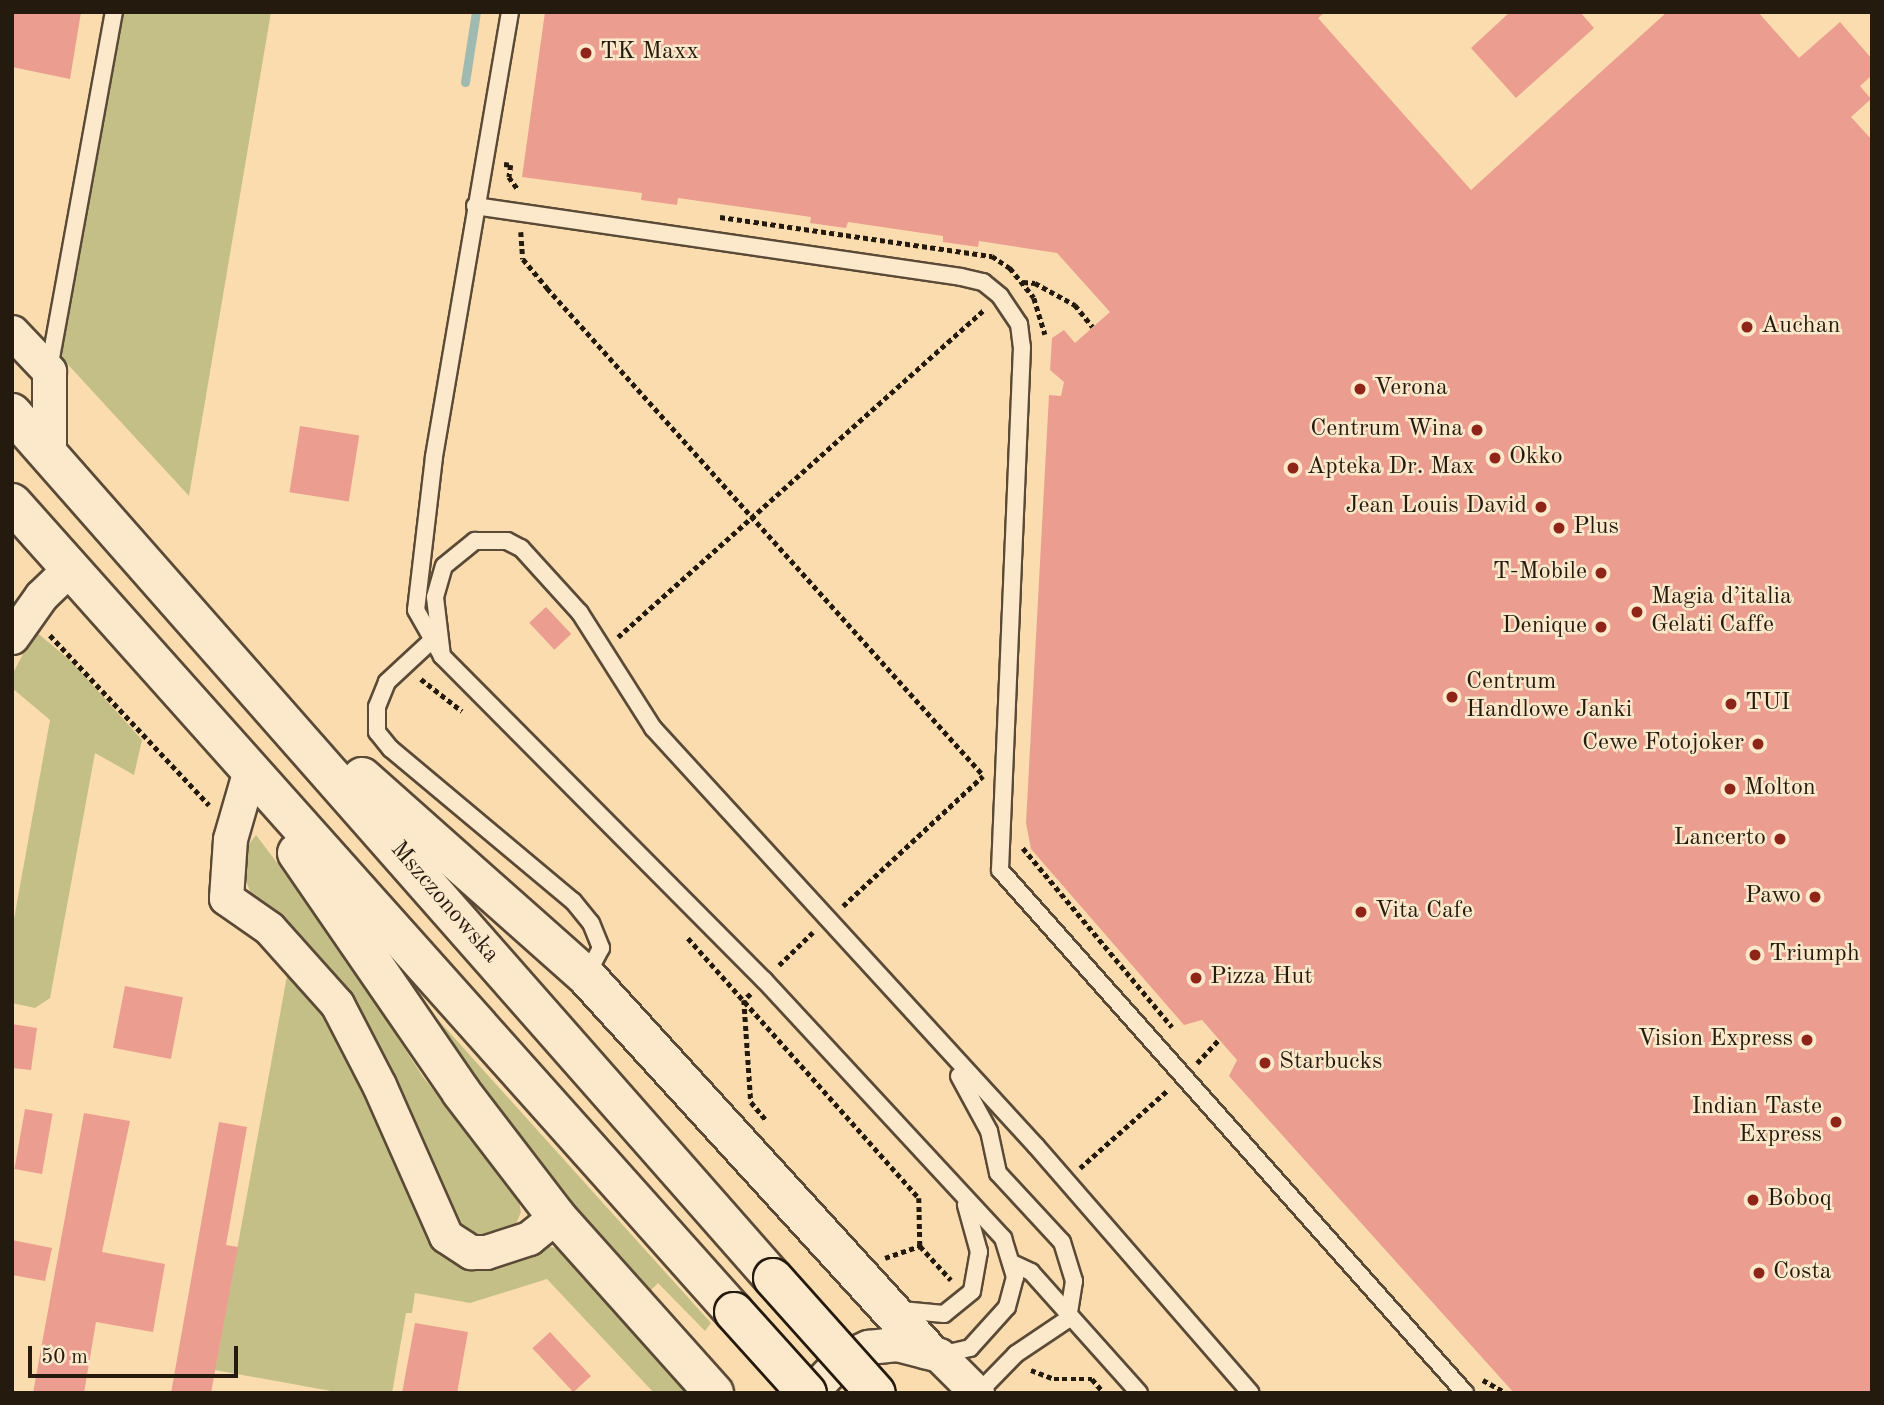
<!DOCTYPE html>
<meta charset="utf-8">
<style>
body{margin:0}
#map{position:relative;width:1884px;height:1405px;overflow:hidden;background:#fadcaf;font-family:"Old Standard TT",serif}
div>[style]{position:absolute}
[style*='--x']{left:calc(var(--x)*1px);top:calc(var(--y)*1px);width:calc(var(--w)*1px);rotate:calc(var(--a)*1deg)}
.green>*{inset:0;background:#c4bf87}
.stream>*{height:9px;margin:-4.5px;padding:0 4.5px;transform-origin:4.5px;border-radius:4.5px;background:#9fbab1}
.building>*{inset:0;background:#eb9e8f;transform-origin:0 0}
.path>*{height:4.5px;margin-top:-2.25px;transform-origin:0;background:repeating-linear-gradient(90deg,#241a0d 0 5px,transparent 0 8.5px)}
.roads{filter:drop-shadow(2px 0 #5a4a36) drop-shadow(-2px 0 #5a4a36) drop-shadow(0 2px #5a4a36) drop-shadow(0 -2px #5a4a36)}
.lane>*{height:16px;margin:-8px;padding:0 8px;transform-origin:8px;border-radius:8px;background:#fce8cb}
.street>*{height:33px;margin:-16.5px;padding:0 16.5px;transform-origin:16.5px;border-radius:16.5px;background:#fce8cb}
.secondary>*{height:38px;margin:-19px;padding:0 19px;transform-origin:19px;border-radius:19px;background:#fce8cb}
.bridges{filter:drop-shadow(2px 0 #241a0d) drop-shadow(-2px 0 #241a0d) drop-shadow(0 2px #241a0d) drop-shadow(0 -2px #241a0d)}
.secondary-bridge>*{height:38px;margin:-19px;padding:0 19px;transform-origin:19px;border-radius:19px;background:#fce8cb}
.dots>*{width:19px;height:19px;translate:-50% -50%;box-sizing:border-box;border:4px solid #fce8cb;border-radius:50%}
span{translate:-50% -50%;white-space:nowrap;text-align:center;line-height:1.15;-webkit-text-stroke:5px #fce8cb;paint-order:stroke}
.poi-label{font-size:24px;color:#241a0d}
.left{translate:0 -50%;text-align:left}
.right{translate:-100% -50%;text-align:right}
.street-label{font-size:24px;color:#241a0d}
.frame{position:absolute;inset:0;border:14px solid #241a0d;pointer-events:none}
.scale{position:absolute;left:28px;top:1346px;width:210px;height:32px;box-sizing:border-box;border:4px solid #241a0d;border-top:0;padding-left:9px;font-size:21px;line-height:24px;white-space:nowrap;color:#241a0d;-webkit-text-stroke:5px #fce8cb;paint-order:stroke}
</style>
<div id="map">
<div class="green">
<div style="clip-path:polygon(122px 12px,271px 12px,189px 496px,61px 357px)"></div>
<div style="clip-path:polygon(35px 631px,72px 662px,142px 740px,134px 775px,95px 753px,50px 998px,35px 1008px,12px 1003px,12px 930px,50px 720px,12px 688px,12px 675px)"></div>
<div style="clip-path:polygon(256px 835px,328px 930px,423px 1077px,518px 1196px,521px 1212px,514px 1229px,489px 1241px,461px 1231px,320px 967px,293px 927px,253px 900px,238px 858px)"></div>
<div style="clip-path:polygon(287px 976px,326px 1014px,458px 1262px,489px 1270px,543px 1246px,564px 1249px,695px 1393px,654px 1393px,547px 1279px,470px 1303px,415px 1293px,412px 1313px,406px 1313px,392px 1393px,342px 1393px,215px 1370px)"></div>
<div style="clip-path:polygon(422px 1002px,711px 1323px,705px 1331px,658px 1283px,647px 1294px,472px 1093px)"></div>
</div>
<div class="stream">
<div style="--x:465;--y:82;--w:71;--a:-81.1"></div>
</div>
<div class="building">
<div style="clip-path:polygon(12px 12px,81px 12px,70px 79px,12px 67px)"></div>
<div style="clip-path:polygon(545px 12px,1325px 12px,1318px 18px,1471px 190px,1667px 12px,1758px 12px,1799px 58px,1840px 22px,1872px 59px,1872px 75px,1860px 86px,1871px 99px,1851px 117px,1872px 140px,1872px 1393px,1514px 1393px,1229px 1076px,1237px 1060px,1202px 1020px,1184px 1025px,1031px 849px,1026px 823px,1049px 395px,1061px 396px,1064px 382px,1050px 370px,1052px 338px,1064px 330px,1075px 343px,1110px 312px,1057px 253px,979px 241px,978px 247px,943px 242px,943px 236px,848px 222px,846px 228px,810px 223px,811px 217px,678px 198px,677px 205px,641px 200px,642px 193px,522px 177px)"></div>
<div style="clip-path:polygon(1510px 12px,1580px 12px,1594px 28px,1516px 98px,1471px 48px)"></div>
<div style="left:300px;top:426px;width:60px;height:67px;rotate:9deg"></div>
<div style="left:546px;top:607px;width:37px;height:23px;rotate:47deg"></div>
<div style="left:125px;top:986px;width:59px;height:63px;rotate:11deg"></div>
<div style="clip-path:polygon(12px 1024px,37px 1028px,31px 1070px,12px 1068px)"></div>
<div style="left:25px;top:1109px;width:28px;height:61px;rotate:10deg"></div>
<div style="clip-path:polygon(84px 1113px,130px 1121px,102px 1252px,165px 1264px,153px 1332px,96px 1322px,84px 1393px,33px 1393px)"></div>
<div style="clip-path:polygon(219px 1122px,247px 1127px,226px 1245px,238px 1247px,211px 1393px,171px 1393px)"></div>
<div style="clip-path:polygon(12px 1240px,52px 1248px,45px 1281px,12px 1275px)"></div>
<div style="clip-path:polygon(415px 1323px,468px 1332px,457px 1393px,402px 1393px)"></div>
<div style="left:550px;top:1332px;width:60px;height:24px;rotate:47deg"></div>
</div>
<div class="path">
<div style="--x:504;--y:164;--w:7;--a:8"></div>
<div style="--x:511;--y:165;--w:12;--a:99"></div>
<div style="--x:509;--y:177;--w:14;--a:54"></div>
<div style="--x:720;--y:217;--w:275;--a:8.2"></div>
<div style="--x:992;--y:256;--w:22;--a:34"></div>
<div style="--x:1010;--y:268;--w:38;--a:51"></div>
<div style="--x:1034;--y:298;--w:38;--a:73"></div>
<div style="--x:521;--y:232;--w:27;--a:86"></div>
<div style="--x:523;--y:259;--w:38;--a:50"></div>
<div style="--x:547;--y:288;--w:654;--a:48.16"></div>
<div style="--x:1023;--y:282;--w:12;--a:5"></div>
<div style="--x:1035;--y:283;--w:46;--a:28.8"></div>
<div style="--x:1075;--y:305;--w:28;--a:51"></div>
<div style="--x:50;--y:635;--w:233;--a:46.9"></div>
<div style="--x:618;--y:637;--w:492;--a:-41.8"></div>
<div style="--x:421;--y:679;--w:52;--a:38"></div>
<div style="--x:1023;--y:848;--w:233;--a:50.2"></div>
<div style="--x:843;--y:906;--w:191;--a:-42.9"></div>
<div style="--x:688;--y:938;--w:348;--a:48.4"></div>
<div style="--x:919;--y:1198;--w:48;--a:88.8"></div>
<div style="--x:920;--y:1246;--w:46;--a:47.6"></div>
<div style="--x:779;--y:965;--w:47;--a:-44.1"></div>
<div style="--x:751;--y:994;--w:9;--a:139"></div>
<div style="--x:744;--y:1000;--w:102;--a:86.1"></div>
<div style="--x:751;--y:1102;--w:23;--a:50"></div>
<div style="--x:1197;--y:1063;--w:33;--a:-47"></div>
<div style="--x:1080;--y:1168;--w:118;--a:-41.6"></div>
<div style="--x:885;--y:1258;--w:37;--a:-19"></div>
<div style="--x:1031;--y:1370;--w:25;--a:21"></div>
<div style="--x:1054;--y:1379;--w:38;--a:0"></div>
<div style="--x:1092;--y:1379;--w:18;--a:49"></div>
<div style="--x:1483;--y:1380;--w:26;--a:29"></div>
</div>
<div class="roads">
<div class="lane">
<div style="--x:510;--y:12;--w:451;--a:99.7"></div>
<div style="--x:434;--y:457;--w:154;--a:96.7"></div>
<div style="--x:416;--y:610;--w:53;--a:60.5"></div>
<div style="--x:442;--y:656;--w:457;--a:45.2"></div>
<div style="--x:764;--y:980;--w:352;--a:47.2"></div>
<div style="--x:1003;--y:1238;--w:41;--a:72.9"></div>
<div style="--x:1015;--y:1277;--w:31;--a:105"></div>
<div style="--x:1007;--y:1307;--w:55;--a:132.1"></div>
<div style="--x:970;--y:1348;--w:32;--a:167"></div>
<div style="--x:475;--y:206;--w:491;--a:8.3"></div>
<div style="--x:961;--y:277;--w:23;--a:13"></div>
<div style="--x:983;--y:282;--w:22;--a:39"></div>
<div style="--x:1000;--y:296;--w:34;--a:56"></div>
<div style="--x:1019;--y:324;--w:23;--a:83"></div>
<div style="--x:1022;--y:347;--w:523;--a:92.41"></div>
<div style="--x:1000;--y:870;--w:700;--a:48.36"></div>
<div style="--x:49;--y:369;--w:363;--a:-79.7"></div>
<div style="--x:430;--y:642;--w:59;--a:137.1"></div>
<div style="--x:387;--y:682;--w:27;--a:112"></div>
<div style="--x:377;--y:707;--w:25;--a:90"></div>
<div style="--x:377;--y:732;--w:22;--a:51"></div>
<div style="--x:391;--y:749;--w:237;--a:39.9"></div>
<div style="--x:573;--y:901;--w:28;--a:51"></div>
<div style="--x:591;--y:923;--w:27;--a:68"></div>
<div style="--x:601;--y:948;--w:32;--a:118"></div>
<div style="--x:442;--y:656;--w:59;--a:-96.8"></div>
<div style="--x:435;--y:597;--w:32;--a:-74"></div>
<div style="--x:444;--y:566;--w:40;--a:-39"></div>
<div style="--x:475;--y:541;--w:32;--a:0"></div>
<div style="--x:507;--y:541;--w:16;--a:27"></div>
<div style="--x:521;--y:548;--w:88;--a:47.8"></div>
<div style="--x:580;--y:613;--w:136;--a:57.6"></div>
<div style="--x:653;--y:728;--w:567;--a:47.5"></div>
<div style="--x:1036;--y:1146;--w:327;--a:49"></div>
<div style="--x:959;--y:1076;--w:63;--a:61.4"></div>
<div style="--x:989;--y:1131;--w:43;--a:77.9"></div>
<div style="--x:998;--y:1173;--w:94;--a:47.2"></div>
<div style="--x:1062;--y:1242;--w:41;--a:72.9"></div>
<div style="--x:1074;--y:1281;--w:38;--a:99"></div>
<div style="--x:1068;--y:1319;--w:63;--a:146.1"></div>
<div style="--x:1016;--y:1354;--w:54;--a:134.3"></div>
<div style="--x:1014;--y:1264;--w:19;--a:25"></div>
<div style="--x:1031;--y:1272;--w:162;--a:48.2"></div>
<div style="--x:901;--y:1310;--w:43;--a:5.3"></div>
<div style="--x:944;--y:1314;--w:36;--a:-39"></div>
<div style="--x:972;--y:1291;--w:40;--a:-80"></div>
<div style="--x:979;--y:1252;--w:49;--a:-105.5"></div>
</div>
<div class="street">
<div style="--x:12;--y:332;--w:54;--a:46.5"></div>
<div style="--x:49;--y:371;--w:83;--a:90"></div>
<div style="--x:12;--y:637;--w:50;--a:-54.7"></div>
<div style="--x:41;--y:596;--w:42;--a:-44"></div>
<div style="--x:247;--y:780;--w:61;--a:106.1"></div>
<div style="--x:230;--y:839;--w:59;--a:93.9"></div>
<div style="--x:226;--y:898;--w:52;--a:34.9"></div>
<div style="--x:269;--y:928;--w:102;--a:48.2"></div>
<div style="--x:337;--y:1004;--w:91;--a:62.6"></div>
<div style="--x:379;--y:1085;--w:165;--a:66.1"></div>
<div style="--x:446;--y:1236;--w:30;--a:33"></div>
<div style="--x:471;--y:1252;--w:15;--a:0"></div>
<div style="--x:486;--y:1252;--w:45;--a:-18"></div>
<div style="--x:529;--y:1238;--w:35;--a:-39"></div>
<div style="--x:810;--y:1393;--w:47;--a:-46.7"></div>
<div style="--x:842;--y:1359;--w:29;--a:-25"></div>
<div style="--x:868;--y:1347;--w:29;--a:-6"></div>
<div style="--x:897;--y:1344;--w:43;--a:14.7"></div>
<div style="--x:939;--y:1355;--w:54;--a:45"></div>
</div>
<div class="secondary">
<div style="--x:12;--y:413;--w:1152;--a:48.66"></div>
<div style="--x:12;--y:503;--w:1084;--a:48.25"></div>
<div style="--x:362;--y:777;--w:300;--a:41.6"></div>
<div style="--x:586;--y:976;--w:505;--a:47.65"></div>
<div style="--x:297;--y:853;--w:290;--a:55.5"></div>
<div style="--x:461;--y:1092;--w:156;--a:52.5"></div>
<div style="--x:556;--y:1216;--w:237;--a:48.2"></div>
</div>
</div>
<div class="bridges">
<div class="secondary-bridge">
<div style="--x:773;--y:1278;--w:154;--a:48.2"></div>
<div style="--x:734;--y:1312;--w:109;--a:48"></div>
</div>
</div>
<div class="dots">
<div style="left:586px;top:53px;background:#8f2418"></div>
<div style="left:1747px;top:327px;background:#8f2418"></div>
<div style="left:1360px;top:389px;background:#8f2418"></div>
<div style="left:1477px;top:430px;background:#8f2418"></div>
<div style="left:1495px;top:458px;background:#8f2418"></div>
<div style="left:1293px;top:468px;background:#8f2418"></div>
<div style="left:1541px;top:507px;background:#8f2418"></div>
<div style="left:1559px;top:528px;background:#8f2418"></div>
<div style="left:1601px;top:573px;background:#8f2418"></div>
<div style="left:1637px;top:612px;background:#8f2418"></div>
<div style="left:1601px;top:627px;background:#8f2418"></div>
<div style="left:1452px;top:697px;background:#8f2418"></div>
<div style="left:1731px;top:704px;background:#8f2418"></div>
<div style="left:1758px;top:744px;background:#8f2418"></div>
<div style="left:1730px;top:789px;background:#8f2418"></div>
<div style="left:1780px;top:839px;background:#8f2418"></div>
<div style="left:1815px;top:897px;background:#8f2418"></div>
<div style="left:1361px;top:912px;background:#8f2418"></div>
<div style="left:1755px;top:955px;background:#8f2418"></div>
<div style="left:1196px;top:978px;background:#8f2418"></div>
<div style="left:1807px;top:1040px;background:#8f2418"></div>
<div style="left:1265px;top:1063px;background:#8f2418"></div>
<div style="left:1836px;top:1122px;background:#8f2418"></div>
<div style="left:1753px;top:1200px;background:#8f2418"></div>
<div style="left:1759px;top:1273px;background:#8f2418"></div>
</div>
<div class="poi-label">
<span class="left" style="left:600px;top:53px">TK Maxx</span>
<span class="left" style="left:1761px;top:327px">Auchan</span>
<span class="left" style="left:1374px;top:389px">Verona</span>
<span class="right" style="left:1463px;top:430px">Centrum Wina</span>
<span class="left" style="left:1509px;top:458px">Okko</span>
<span class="left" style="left:1307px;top:468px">Apteka Dr. Max</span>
<span class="right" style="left:1527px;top:507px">Jean Louis David</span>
<span class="left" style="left:1573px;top:528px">Plus</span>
<span class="right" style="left:1587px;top:573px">T-Mobile</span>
<span class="left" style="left:1651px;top:612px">Magia d’italia<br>Gelati Caffe</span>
<span class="right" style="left:1587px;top:627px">Denique</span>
<span class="left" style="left:1466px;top:697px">Centrum<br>Handlowe Janki</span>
<span class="left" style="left:1745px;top:704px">TUI</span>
<span class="right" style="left:1744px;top:744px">Cewe Fotojoker</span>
<span class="left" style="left:1744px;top:789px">Molton</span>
<span class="right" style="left:1766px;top:839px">Lancerto</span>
<span class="right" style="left:1801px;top:897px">Pawo</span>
<span class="left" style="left:1375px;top:912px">Vita Cafe</span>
<span class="left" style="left:1769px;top:955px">Triumph</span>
<span class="left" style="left:1210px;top:978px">Pizza Hut</span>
<span class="right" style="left:1793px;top:1040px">Vision Express</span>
<span class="left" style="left:1279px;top:1063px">Starbucks</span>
<span class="right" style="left:1822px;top:1122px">Indian Taste<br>Express</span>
<span class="left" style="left:1767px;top:1200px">Boboq</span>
<span class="left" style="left:1773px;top:1273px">Costa</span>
</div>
<div class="street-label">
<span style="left:444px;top:903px;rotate:49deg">Mszczonowska</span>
</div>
<div class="frame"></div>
<div class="scale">50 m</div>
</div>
